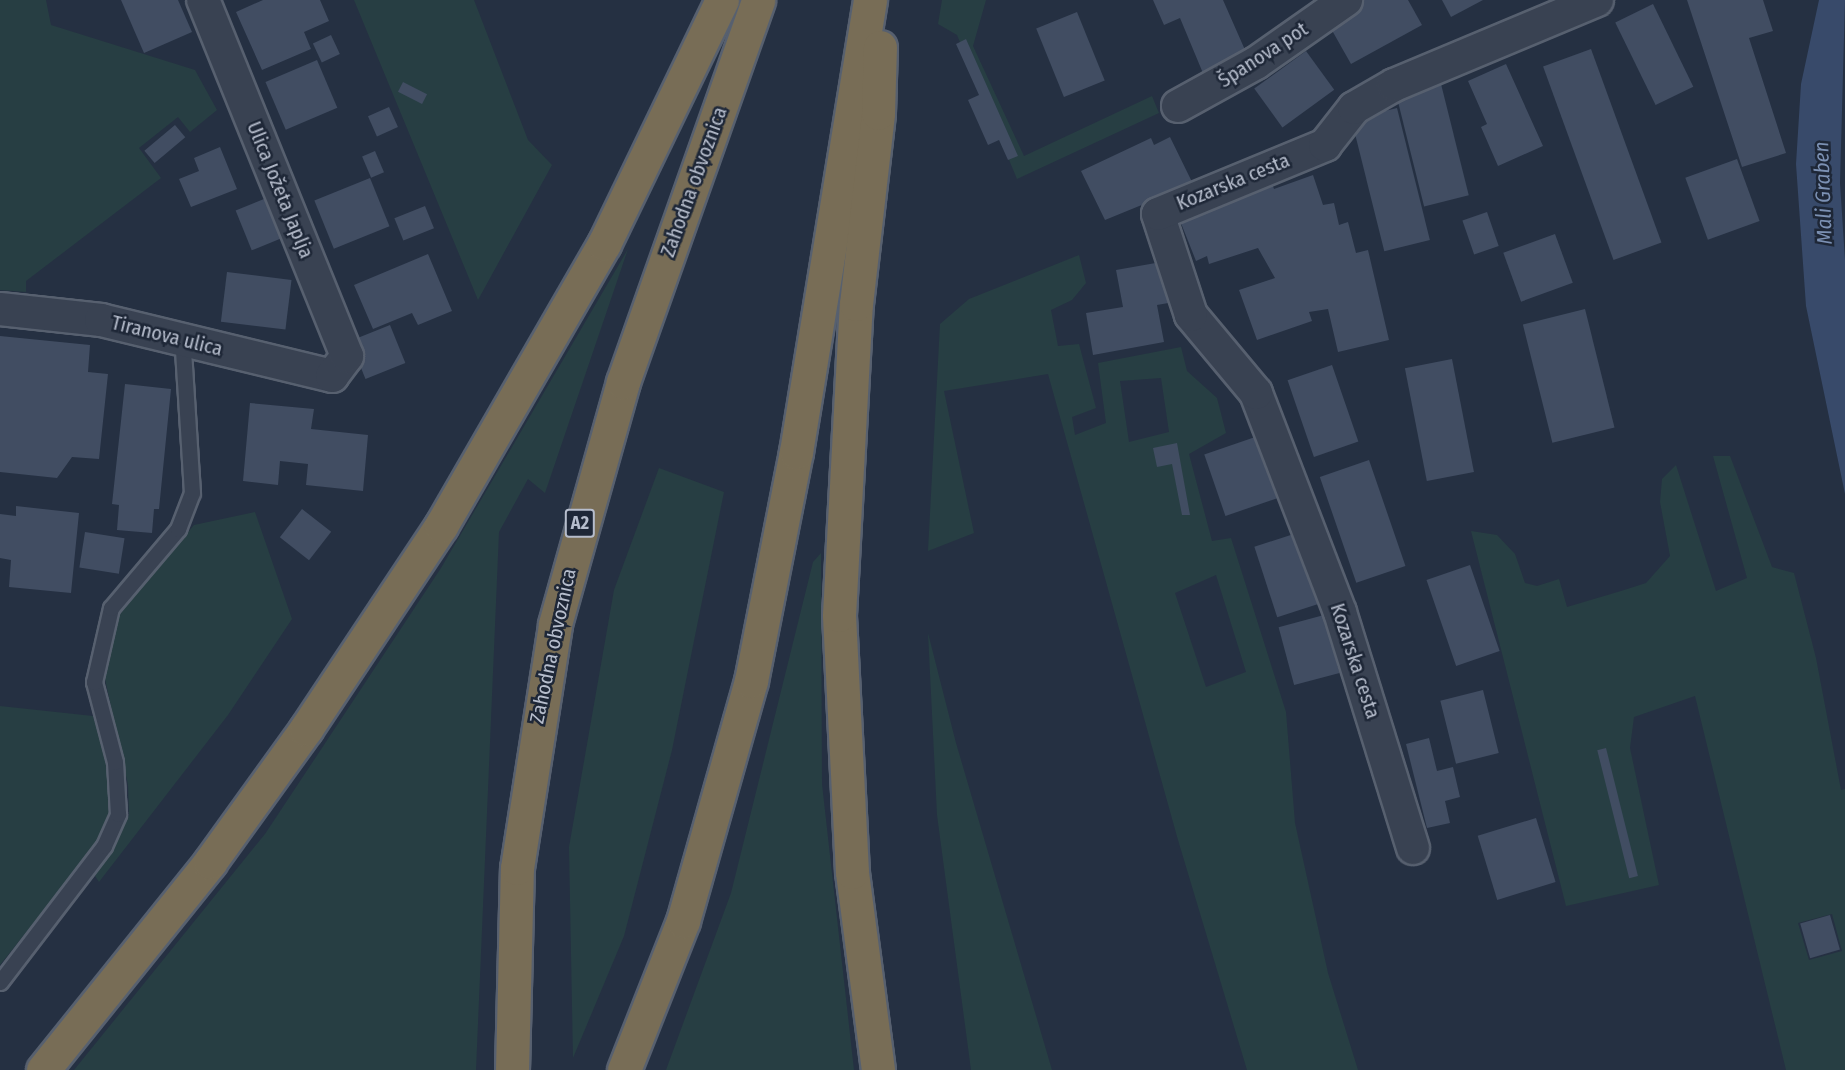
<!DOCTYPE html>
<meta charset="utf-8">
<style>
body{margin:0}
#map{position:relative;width:1845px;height:1070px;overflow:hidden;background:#253042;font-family:"Fira Sans Condensed",sans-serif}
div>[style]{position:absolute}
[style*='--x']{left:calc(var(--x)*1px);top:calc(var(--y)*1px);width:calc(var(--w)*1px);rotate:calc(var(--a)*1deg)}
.green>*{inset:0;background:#273e43}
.water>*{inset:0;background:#384a6a}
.building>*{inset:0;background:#414d62;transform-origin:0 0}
.roads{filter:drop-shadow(2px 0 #57606f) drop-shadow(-2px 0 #57606f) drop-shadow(0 2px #57606f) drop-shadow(0 -2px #57606f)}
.lane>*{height:15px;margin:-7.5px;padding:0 7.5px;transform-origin:7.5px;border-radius:7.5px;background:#394252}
.street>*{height:32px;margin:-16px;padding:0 16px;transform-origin:16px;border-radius:16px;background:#394252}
.highway>*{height:33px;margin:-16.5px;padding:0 16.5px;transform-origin:16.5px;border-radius:16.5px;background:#786d56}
span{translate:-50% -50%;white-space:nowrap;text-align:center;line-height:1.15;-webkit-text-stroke:5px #1e2737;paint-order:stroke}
.shield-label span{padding:2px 4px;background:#1e2737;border:2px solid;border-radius:4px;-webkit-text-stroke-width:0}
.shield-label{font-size:18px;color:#b6bdcc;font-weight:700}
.street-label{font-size:20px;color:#b6bdcc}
.water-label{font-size:21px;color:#7c91b4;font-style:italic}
</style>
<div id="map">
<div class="green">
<div style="clip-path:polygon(0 0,46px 0,51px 25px,195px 70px,217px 110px,190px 132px,178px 117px,139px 148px,161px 178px,26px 281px,26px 292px,0 290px)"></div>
<div style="clip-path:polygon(354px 0,474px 0,528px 140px,552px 165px,478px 300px)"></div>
<div style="clip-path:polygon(942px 0,986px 0,973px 46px,1024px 156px,1152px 96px,1159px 113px,1017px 179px,957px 35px,938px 24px)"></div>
<div style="clip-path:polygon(628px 249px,545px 493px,528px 479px,499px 532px,476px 1070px,74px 1070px,265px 834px,441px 568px)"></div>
<div style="clip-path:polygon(evenodd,1079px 255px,1086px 283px,1072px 300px,1051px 310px,1058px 346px,1079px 344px,1096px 408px,1072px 417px,1075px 435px,1106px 423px,1098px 363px,1181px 347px,1187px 371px,1217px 398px,1226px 433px,1189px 454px,1212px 541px,1231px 538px,1286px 712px,1295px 823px,1328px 973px,1358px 1070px,1247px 1070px,1178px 840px,1048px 374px,944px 391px,974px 533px,928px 551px,940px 324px,969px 299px,1079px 255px,1161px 378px,1169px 432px,1129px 442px,1120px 381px,1161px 378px,1079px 255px,1216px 575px,1246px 672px,1206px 687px,1175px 593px,1216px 575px)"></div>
<div style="clip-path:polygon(evenodd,1713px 456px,1730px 456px,1772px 567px,1794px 573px,1816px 658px,1841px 790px,1845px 789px,1845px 1070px,1786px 1070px,1695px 696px,1634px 717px,1630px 748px,1659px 885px,1566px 906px,1471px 531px,1497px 535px,1515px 554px,1525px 583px,1537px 586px,1559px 579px,1567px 607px,1621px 591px,1646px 583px,1670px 556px,1660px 502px,1662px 479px,1676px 465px,1716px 591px,1747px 578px,1713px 456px,1832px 914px,1842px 951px,1809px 960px,1798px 923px,1832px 914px)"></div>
<div style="clip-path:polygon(659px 468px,724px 492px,672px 750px,624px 936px,573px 1058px,569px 847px,614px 590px)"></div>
<div style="clip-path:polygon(255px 512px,292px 619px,228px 715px,99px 882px,95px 876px,129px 815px,128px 785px,105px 679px,118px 615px,194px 525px)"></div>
<div style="clip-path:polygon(821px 553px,822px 784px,854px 1070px,666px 1070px,731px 893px,813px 562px)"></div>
<div style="clip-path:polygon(928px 633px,956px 743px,1052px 1070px,971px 1070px,937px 815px)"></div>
<div style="clip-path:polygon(0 706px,93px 716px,109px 761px,111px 809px,96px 845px,0 965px)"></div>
</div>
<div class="water">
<div style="clip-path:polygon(1819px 0,1845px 0,1840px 183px,1845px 260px,1845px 494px,1806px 306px,1796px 164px,1801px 84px)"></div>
</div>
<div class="building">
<div style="clip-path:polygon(121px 0,178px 0,192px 32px,144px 53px)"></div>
<div style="clip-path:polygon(263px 0,320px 0,329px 21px,304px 32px,311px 49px,262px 70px,236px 12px)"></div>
<div style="clip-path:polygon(1153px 0,1223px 0,1249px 59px,1205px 78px,1180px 18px,1164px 25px)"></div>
<div style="clip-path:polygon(1357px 0,1408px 0,1422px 25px,1351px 64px,1325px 18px)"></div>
<div style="clip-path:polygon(1442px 0,1483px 0,1451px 17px)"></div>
<div style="clip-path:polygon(1687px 0,1763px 0,1773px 31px,1749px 38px,1786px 153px,1742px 167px)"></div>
<div style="left:1653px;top:4px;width:92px;height:42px;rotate:64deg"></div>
<div style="left:1077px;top:12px;width:74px;height:44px;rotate:68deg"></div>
<div style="left:331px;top:35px;width:21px;height:20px;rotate:65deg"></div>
<div style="clip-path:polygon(966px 39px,1018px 156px,1008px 160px,999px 140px,988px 145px,968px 100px,979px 95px,956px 44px)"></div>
<div style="left:1591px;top:49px;width:206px;height:51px;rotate:70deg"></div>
<div style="left:1306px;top:51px;width:48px;height:64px;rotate:54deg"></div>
<div style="left:317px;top:60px;width:52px;height:56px;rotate:67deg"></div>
<div style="clip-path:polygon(1506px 64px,1543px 146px,1498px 166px,1481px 127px,1487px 124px,1468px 81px)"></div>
<div style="left:1439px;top:76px;width:123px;height:46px;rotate:76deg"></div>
<div style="left:403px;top:82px;width:27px;height:11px;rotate:27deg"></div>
<div style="left:389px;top:107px;width:22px;height:23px;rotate:66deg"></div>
<div style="left:1397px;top:108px;width:136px;height:47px;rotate:76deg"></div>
<div style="left:175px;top:125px;width:16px;height:40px;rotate:50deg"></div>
<div style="clip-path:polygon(1170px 137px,1193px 184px,1105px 220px,1081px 171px,1151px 138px,1154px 145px)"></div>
<div style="clip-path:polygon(220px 147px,237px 189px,191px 207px,179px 179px,199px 171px,194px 158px)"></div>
<div style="left:375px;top:151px;width:23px;height:14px;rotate:67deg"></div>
<div style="left:1737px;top:159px;width:66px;height:55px;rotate:70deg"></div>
<div style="clip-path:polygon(1313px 175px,1323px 205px,1334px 203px,1339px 225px,1348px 222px,1356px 253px,1368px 250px,1389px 340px,1338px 352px,1328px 309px,1309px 312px,1312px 321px,1257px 340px,1239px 290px,1275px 278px,1258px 248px,1209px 264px,1207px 256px,1196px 261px,1177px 213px,1270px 178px,1274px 189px)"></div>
<div style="left:370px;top:178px;width:52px;height:60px;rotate:68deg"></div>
<div style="left:269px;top:197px;width:43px;height:36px;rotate:68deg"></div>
<div style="left:425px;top:206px;width:24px;height:33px;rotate:68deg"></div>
<div style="left:1487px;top:212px;width:36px;height:26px;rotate:71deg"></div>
<div style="left:1555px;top:234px;width:52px;height:55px;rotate:70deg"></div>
<div style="clip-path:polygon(428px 254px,452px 311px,418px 325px,412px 313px,373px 329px,354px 285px)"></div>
<div style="clip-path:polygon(1167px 261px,1174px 302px,1157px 305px,1164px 342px,1093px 355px,1086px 313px,1123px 307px,1116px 270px)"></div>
<div style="left:227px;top:272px;width:65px;height:50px;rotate:7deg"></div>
<div style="left:1585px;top:309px;width:122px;height:64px;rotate:76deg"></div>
<div style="left:390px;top:325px;width:41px;height:43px;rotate:68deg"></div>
<div style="clip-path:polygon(0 336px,90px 345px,88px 372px,108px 374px,99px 459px,72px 457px,57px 478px,0 472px)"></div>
<div style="left:1452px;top:359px;width:115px;height:48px;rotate:79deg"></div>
<div style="left:1332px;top:365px;width:81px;height:47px;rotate:71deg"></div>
<div style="clip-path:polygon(125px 384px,171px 389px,159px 509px,154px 509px,152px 533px,117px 530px,119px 505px,112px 504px)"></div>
<div style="clip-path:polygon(250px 403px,314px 409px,311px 429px,368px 435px,363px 491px,306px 485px,308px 464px,280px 461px,278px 485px,243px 481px)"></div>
<div style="left:1261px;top:435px;width:65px;height:60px;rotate:71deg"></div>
<div style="clip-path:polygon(1177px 443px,1190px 515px,1182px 515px,1172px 464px,1157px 467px,1153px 448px)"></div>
<div style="left:1369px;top:460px;width:112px;height:52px;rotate:71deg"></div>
<div style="clip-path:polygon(16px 506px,79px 513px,71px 593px,9px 587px,11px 560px,0 558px,0 514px,16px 516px)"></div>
<div style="left:302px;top:509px;width:37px;height:36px;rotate:38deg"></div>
<div style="left:85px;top:532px;width:40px;height:36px;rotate:9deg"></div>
<div style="left:1300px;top:532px;width:74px;height:48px;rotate:72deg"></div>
<div style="left:1470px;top:565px;width:91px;height:46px;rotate:71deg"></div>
<div style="left:1324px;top:615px;width:60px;height:47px;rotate:75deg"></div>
<div style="left:1483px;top:690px;width:65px;height:44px;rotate:76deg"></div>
<div style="clip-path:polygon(1429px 738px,1437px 771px,1453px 767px,1460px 797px,1445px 801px,1450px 823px,1427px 828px,1406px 744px)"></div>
<div style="left:1606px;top:748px;width:132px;height:9px;rotate:76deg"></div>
<div style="left:1536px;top:818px;width:67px;height:61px;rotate:73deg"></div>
<div style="left:1830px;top:915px;width:36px;height:31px;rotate:74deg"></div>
</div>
<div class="roads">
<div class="lane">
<div style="--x:0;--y:982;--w:171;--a:-52.6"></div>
<div style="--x:104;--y:846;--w:35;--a:-66"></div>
<div style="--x:118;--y:814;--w:52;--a:-93.3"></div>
<div style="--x:115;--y:762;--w:83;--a:-104.7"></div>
<div style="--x:94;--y:682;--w:76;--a:-77.1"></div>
<div style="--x:111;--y:608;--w:104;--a:-49.7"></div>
<div style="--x:178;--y:529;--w:39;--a:-69"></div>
<div style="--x:192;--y:493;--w:157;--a:-93.6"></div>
</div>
<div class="street">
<div style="--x:1178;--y:106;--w:89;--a:-28.9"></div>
<div style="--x:1256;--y:63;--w:110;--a:-35"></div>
<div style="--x:0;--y:309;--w:102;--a:6.2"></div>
<div style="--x:101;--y:320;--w:238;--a:13.6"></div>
<div style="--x:332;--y:376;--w:25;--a:-53"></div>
<div style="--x:347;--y:356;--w:384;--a:-112"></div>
<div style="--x:1413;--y:848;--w:247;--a:-107.2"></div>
<div style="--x:1340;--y:612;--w:235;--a:-111"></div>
<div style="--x:1256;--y:393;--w:102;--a:-129.8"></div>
<div style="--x:1191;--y:315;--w:106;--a:-108.1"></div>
<div style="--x:1158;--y:214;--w:181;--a:-22.4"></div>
<div style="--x:1325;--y:145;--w:47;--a:-51.9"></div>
<div style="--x:1354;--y:108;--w:46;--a:-29.9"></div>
<div style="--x:1394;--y:85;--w:220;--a:-22.7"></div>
</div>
<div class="highway">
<div style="--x:43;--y:1070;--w:267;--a:-51.2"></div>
<div style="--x:210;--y:862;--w:164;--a:-54.2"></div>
<div style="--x:306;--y:729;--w:244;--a:-56.4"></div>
<div style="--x:441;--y:526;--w:326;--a:-60"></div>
<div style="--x:604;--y:244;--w:271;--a:-64.2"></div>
<div style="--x:512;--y:1070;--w:202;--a:-88.6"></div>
<div style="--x:517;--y:868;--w:247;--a:-81.1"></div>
<div style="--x:555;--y:624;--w:251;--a:-74.3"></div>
<div style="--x:623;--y:382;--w:405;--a:-70.5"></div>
<div style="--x:624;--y:1070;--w:160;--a:-68.4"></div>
<div style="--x:683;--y:921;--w:249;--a:-74.2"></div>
<div style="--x:751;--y:681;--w:233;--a:-78.9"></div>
<div style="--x:796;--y:452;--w:458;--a:-80.7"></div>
<div style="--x:878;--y:1070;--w:200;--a:-97.5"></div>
<div style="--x:852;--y:872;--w:257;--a:-92.9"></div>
<div style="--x:839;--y:615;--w:311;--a:-86.9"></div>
<div style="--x:856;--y:304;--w:192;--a:-83.4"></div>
<div style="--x:878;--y:113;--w:66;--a:-88.3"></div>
</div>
</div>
<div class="shield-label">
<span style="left:580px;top:523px">A2</span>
</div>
<div class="street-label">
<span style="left:1263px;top:55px;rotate:-33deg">Španova pot</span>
<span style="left:694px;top:182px;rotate:-70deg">Zahodna obvoznica</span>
<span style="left:1233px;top:182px;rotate:-22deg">Kozarska cesta</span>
<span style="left:280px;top:190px;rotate:68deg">Ulica Jožeta Japlja</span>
<span style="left:167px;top:336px;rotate:14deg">Tiranova ulica</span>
<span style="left:553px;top:646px;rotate:-78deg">Zahodna obvoznica</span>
<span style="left:1355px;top:661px;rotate:72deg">Kozarska cesta</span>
</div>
<div class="water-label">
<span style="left:1823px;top:193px;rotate:-92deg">Mali Graben</span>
</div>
</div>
